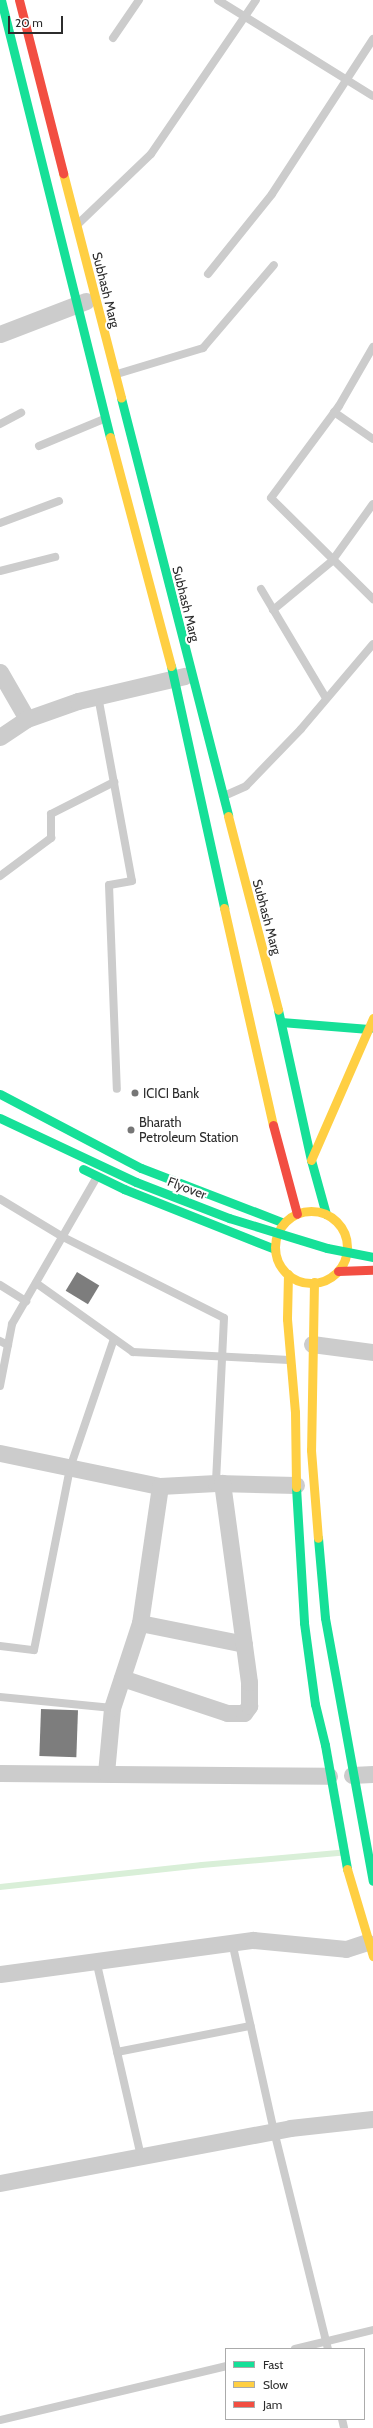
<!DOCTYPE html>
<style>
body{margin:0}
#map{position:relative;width:373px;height:2428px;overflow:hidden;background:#fff;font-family:Cabin,sans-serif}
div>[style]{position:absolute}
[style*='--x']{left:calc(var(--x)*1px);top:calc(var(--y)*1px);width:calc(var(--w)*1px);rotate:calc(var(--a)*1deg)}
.stream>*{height:5.5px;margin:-2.75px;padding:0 2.75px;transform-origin:2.75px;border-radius:2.75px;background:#d9efd8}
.building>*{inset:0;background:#7d7d7d;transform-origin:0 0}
.lane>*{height:8px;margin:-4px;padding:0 4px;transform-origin:4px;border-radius:4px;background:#ccc}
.street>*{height:17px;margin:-8.5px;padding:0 8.5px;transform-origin:8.5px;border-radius:8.5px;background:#ccc}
.fast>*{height:9px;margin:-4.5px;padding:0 4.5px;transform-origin:4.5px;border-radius:4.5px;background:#16e098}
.slow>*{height:9px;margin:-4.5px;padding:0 4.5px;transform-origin:4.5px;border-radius:4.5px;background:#ffcf43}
.slow>.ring{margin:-4.5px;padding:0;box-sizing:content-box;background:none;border:9px solid #ffcf43;border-radius:50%}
.jam>*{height:9px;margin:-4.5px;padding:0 4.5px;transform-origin:4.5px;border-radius:4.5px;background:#f24e42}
.fast-bridge>*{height:9px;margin:-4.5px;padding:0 4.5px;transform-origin:4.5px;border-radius:4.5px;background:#16e098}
.dots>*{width:11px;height:11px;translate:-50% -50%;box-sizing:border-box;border:2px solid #fff;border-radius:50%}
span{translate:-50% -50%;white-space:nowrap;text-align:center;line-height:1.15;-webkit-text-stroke:4px #fff;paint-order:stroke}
.street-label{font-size:13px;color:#2c2c2c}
.poi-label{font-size:13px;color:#2c2c2c}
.left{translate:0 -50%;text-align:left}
.legend{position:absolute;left:225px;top:2348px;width:140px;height:72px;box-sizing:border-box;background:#fff;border:1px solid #ababab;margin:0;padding:5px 7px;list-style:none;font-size:12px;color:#2c2c2c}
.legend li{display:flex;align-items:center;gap:8px;height:20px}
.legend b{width:20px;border:1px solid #ababab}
.scale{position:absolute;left:8px;top:16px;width:55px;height:18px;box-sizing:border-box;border:2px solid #2c2c2c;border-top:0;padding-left:5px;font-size:12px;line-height:14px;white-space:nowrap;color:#2c2c2c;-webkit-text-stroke:3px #fff;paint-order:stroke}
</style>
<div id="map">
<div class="stream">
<div style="--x:0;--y:1887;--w:203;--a:-6.2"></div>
<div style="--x:202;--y:1865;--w:139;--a:-5"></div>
</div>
<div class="building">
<div style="left:77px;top:1272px;width:26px;height:22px;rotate:31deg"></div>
<div style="left:41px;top:1709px;width:37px;height:47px;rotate:2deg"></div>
</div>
<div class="lane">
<div style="--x:218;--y:0;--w:182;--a:31.8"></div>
<div style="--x:113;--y:38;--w:46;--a:-55.6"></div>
<div style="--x:78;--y:224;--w:101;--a:-43.8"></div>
<div style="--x:151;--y:154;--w:186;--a:-55.7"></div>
<div style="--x:208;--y:274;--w:102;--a:-51.3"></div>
<div style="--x:272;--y:194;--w:185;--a:-56.9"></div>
<div style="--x:373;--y:347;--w:68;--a:120"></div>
<div style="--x:339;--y:406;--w:114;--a:126.5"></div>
<div style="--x:271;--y:498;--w:144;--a:44.7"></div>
<div style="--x:117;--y:374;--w:90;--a:-16.8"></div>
<div style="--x:203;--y:348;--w:109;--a:-49.5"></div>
<div style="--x:334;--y:412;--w:47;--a:34.7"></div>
<div style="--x:0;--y:424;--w:24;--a:-28"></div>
<div style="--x:39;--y:446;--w:70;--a:-22.6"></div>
<div style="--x:0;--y:523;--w:63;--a:-20.4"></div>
<div style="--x:0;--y:571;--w:57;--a:-14.3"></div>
<div style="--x:261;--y:589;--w:127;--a:59.2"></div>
<div style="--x:273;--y:610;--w:77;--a:-39.7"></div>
<div style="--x:332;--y:561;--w:70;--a:-54.3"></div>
<div style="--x:98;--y:696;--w:188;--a:79.6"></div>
<div style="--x:132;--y:881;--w:23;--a:170"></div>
<div style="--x:109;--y:885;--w:204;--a:87.8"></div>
<div style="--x:224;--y:796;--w:24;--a:-24"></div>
<div style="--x:246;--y:786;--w:79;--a:-46"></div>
<div style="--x:301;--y:729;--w:111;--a:-49.7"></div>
<div style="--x:0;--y:876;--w:64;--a:-36.7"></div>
<div style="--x:51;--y:838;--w:24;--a:-90"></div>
<div style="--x:51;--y:814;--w:71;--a:-26.9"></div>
<div style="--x:0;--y:1199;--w:74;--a:31.1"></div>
<div style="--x:63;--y:1237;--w:180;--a:26.7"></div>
<div style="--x:224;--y:1318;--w:165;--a:92.8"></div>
<div style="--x:36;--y:1283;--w:119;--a:35.4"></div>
<div style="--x:133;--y:1352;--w:156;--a:2.9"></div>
<div style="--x:0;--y:1285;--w:31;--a:32"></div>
<div style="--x:0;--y:1341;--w:9;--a:27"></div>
<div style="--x:0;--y:1386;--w:63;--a:-79"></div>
<div style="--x:12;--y:1324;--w:170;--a:-60"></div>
<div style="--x:0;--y:1646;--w:34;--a:7"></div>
<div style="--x:34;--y:1650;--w:186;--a:-78.8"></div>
<div style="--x:70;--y:1468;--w:136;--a:-71.2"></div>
<div style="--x:0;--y:1697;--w:113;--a:5.6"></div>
<div style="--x:232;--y:1942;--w:194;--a:77.5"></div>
<div style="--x:274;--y:2131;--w:225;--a:76.1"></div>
<div style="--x:96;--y:1960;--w:202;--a:77.1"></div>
<div style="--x:117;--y:2052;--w:136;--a:-11.1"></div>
<div style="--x:295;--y:2349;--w:80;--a:-13.7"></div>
<div style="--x:342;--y:2419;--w:9;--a:77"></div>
<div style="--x:0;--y:2420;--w:232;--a:-13.4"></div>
</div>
<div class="street">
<div style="--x:0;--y:334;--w:92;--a:-21"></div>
<div style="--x:0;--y:672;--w:54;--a:60.1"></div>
<div style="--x:0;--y:737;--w:32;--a:-34"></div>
<div style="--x:27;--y:719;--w:54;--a:-19.4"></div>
<div style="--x:78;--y:701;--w:110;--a:-13.2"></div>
<div style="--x:312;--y:1344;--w:62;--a:7.5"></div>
<div style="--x:0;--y:1453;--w:163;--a:11.7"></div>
<div style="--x:160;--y:1486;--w:56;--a:-3.1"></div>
<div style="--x:216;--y:1483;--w:80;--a:1.4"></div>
<div style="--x:140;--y:1623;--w:106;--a:11.4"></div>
<div style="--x:122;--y:1678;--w:111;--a:18.4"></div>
<div style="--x:227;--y:1713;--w:17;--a:0"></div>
<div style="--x:244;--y:1713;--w:9;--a:-54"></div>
<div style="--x:249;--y:1706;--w:24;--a:-90"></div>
<div style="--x:249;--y:1682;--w:201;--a:-97.7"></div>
<div style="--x:0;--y:1773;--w:329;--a:0.5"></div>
<div style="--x:106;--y:1773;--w:65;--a:-84.7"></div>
<div style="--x:112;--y:1708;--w:89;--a:-71.8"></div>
<div style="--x:140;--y:1623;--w:138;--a:-81.7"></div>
<div style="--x:352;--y:1775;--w:21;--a:-3"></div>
<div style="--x:0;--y:1974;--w:255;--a:-7.7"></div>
<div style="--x:253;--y:1940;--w:93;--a:5.5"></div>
<div style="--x:346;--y:1949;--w:22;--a:-18"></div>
<div style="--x:0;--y:2183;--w:295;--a:-10.7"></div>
<div style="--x:290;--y:2128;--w:83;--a:-6.2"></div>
</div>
<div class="fast">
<div style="--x:1;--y:0;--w:450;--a:76"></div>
<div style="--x:121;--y:398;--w:431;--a:75.6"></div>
<div style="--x:171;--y:666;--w:248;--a:77.6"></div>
<div style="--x:278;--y:1010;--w:154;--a:77.6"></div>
<div style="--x:311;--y:1160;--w:56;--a:74.5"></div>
<div style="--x:281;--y:1022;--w:88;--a:4.5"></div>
<div style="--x:0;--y:1094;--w:159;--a:27.7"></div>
<div style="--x:141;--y:1168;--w:153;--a:21"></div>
<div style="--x:83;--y:1169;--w:46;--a:26"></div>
<div style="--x:124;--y:1189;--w:162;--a:21.7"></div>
<div style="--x:296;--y:1487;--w:136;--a:86.6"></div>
<div style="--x:304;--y:1623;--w:82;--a:82.3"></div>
<div style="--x:315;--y:1704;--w:42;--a:76.3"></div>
<div style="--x:325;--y:1745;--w:126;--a:79.9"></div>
<div style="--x:318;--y:1538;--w:80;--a:85"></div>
<div style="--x:325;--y:1618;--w:267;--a:79.7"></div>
</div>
<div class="slow">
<div style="--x:63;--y:173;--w:232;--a:75.5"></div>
<div style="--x:110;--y:437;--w:237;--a:75.1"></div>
<div style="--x:228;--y:816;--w:200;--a:75.5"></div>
<div style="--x:224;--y:908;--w:222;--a:77.3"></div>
<div style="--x:311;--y:1160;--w:155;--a:-66.4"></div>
<div class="ring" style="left:275px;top:1211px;width:63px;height:63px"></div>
<div style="--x:288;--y:1274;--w:45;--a:91.3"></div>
<div style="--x:287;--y:1319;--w:93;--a:85.1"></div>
<div style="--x:295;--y:1412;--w:75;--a:89.2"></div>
<div style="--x:314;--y:1282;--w:168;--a:91"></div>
<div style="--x:311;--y:1450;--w:88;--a:85.5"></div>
<div style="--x:347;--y:1869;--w:91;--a:73.4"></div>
</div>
<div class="jam">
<div style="--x:19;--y:0;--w:179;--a:75.7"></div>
<div style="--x:273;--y:1125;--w:92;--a:74.9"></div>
<div style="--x:338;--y:1271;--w:35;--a:-2"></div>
</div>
<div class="fast-bridge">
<div style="--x:0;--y:1118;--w:150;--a:25.2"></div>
<div style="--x:136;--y:1182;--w:100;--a:21.2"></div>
<div style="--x:229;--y:1218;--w:102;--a:17"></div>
<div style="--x:327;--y:1248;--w:47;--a:11.1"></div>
</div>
<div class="dots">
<div style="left:135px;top:1093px;background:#767676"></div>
<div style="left:131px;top:1130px;background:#767676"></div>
</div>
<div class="street-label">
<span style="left:106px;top:290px;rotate:76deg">Subhash Marg</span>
<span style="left:186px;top:604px;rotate:76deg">Subhash Marg</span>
<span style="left:267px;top:917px;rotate:75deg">Subhash Marg</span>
<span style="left:187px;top:1188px;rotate:21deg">Flyover</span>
</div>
<div class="poi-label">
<span class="left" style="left:143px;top:1093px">ICICI Bank</span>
<span class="left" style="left:139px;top:1130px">Bharath<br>Petroleum Station</span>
</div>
<ul class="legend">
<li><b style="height:5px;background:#16e098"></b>Fast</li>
<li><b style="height:5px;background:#ffcf43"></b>Slow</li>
<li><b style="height:5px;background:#f24e42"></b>Jam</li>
</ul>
<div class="scale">20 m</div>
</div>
